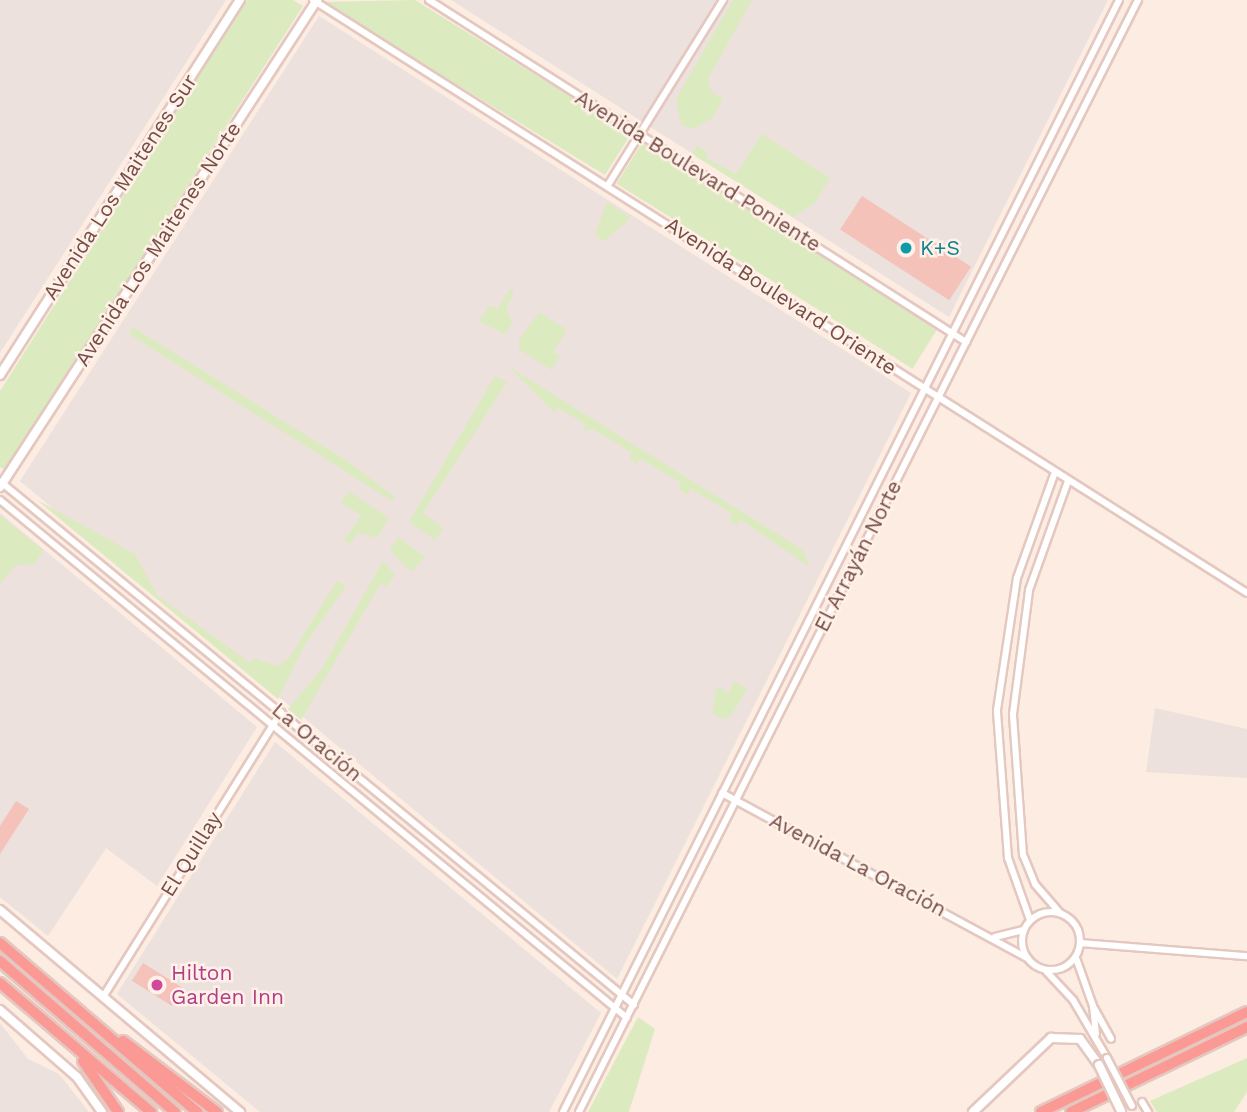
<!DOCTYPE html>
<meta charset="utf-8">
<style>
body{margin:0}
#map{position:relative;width:1247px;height:1112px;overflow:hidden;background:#fdece1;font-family:"Work Sans",sans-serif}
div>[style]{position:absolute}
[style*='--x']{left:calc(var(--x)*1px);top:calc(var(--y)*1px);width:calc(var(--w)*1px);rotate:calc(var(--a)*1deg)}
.industrial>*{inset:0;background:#ece1dd}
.green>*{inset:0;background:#dbebbf;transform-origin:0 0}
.building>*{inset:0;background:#f4c2b8;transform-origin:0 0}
.roads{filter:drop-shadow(2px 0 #e4c8c0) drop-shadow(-2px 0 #e4c8c0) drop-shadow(0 2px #e4c8c0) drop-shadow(0 -2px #e4c8c0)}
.minor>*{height:6px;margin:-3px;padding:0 3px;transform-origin:3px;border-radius:3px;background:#fff}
.minor>.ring{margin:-3px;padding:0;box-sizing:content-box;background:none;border:6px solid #fff;border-radius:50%}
.tertiary>*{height:8px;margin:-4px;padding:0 4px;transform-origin:4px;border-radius:4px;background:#fff}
.motorway>*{height:10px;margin:-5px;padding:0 5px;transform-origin:5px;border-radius:5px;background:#fb9995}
.bridges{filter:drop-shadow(2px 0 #e4c8c0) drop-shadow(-2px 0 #e4c8c0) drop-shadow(0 2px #e4c8c0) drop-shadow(0 -2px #e4c8c0)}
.minor-bridge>*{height:6px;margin:-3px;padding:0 3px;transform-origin:3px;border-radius:3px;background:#fff}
.tertiary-bridge>*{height:8px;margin:-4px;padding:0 4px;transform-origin:4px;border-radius:4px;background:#fff}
.dots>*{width:19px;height:19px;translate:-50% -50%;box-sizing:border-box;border:4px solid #fff1e8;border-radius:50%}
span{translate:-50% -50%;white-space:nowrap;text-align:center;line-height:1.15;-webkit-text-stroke:5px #fff1e8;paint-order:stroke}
.street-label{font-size:21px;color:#764d47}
.culture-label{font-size:21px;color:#0d838f}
.left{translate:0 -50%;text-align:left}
.hotel-label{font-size:21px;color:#b23c85}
</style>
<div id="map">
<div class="industrial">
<div style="clip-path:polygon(0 0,226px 0,0 353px)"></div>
<div style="clip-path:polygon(451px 0,1108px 0,949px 317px)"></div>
<div style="clip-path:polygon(319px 16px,911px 393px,617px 979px,20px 481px)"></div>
<div style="clip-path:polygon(0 513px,257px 727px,157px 886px,106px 848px,48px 936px,0 897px)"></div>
<div style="clip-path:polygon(1155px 708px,1247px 729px,1247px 778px,1146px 772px)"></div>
<div style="clip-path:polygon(275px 742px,601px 1013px,549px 1112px,260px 1112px,117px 994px)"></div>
<div style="clip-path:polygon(0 1023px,28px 1059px,59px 1074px,89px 1112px,0 1112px)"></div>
</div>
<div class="green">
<div style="clip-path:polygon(247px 0,293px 0,303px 6px,5px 470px,0 467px,0 391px)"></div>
<div style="clip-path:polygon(415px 0,631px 134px,605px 175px,322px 2px)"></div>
<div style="clip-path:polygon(733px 0,752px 0,708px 79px,711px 91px,723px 99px,713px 117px,694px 129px,681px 125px,676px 99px)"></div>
<div style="clip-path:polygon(762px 134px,830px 178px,814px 204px,793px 217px,692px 154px,697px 146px,708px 152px,706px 158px,736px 174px)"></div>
<div style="left:642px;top:143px;width:349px;height:48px;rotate:32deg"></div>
<div style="clip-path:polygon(607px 202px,631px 218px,604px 241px,595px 235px)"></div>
<div style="clip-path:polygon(510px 289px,514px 292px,506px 307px,512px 323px,505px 334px,479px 321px,490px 305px,497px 309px)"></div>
<div style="clip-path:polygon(539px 312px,567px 330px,553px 352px,560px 356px,551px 370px,519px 349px,519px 340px)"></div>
<div style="clip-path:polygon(133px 327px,350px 463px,395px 497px,392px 501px,129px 334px)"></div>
<div style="clip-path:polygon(509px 367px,803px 550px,810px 567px,741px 520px,737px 525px,729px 520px,731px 513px,690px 488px,688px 495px,680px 490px,680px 482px,639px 458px,637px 464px,630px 459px,631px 452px,593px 429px,584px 431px,585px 424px,558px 408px,555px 413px)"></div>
<div style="clip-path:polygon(495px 376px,507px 382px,423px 513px,443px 528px,435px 540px,409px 522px)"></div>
<div style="clip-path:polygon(350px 492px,389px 518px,377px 538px,358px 533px,350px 544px,344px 541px,361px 515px,340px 502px)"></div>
<div style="clip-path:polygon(37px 500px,135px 554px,157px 595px,250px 663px,254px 658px,277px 666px,289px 658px,337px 581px,346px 586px,304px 646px,278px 699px)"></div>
<div style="clip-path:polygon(0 515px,43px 550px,35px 564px,16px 565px,0 584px)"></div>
<div style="clip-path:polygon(398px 537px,425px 557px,411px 572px,390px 550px)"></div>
<div style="clip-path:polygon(383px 561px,395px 575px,387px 587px,381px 583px,301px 720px,288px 709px,321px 670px)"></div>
<div style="clip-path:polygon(735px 681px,747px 689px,731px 716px,722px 719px,712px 713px,717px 686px,728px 693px)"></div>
<div style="clip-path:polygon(638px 1017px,655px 1029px,629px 1112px,588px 1112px)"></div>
<div style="clip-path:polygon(1247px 1058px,1247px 1092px,1234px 1112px,1157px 1112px,1150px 1101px)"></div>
</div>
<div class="building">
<div style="left:862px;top:196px;width:130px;height:40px;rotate:33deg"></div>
<div style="clip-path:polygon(16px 801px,29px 809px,0 854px,0 826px)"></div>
<div style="left:143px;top:963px;width:47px;height:21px;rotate:32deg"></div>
</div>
<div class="roads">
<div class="minor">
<div style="--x:313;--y:0;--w:1106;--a:32.41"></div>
<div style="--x:429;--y:0;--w:637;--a:32.49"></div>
<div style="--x:608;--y:185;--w:218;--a:-58.1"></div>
<div style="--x:1;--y:482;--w:821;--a:39.56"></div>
<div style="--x:0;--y:500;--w:813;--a:39.56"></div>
<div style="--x:722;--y:793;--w:347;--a:28.4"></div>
<div class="ring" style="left:1022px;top:912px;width:52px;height:52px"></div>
<div style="--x:1060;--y:913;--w:38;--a:-131"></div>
<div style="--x:1035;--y:884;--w:31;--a:-112"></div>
<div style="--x:1023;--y:855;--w:141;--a:-94.1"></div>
<div style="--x:1013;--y:714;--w:125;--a:-82.6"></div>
<div style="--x:1029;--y:590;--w:116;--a:-70.3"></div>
<div style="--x:1030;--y:920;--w:66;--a:-109.5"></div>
<div style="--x:1008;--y:858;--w:148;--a:-94.3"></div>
<div style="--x:997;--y:710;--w:134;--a:-81.4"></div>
<div style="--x:1017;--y:578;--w:113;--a:-70.3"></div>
<div style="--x:995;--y:937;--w:30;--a:-14"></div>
<div style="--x:1080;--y:943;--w:168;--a:4.5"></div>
<div style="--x:1076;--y:958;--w:51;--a:70.5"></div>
<div style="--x:1093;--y:1006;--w:28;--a:84"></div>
<div style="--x:1046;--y:971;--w:40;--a:47"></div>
<div style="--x:1073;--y:1000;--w:67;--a:59.6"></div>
<div style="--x:103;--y:997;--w:336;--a:-58"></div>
<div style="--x:1094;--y:1008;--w:35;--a:61"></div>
<div style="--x:1142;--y:1102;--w:12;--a:59"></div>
<div style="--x:563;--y:1112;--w:1243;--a:-63.43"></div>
<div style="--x:579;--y:1112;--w:1245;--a:-63.31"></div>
</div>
<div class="tertiary">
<div style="--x:0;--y:375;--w:445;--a:-57.4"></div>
<div style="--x:0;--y:487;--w:581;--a:-56.94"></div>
<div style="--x:0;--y:910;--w:314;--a:40.1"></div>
<div style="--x:0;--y:1010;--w:102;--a:41"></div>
<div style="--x:77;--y:1077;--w:43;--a:54.5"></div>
<div style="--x:973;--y:1112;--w:108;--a:-43.5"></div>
<div style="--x:1051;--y:1038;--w:29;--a:2"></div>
<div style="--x:1080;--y:1039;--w:32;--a:54"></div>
</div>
<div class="motorway">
<div style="--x:0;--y:943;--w:260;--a:40.6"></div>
<div style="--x:0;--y:961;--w:231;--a:40.8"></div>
<div style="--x:0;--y:983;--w:199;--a:40.5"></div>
<div style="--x:123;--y:1041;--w:118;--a:37.1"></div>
<div style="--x:83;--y:1061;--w:62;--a:55.5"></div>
<div style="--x:1041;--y:1112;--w:229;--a:-25.9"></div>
<div style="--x:1071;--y:1112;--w:195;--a:-25.8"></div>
</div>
</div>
<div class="bridges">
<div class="minor-bridge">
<div style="--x:1107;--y:1058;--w:54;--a:62.5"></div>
</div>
<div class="tertiary-bridge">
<div style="--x:1099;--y:1065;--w:51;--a:64.4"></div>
</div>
</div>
<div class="dots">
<div style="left:906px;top:248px;background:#0f9aa8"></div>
<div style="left:157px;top:985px;background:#d1479c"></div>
</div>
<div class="street-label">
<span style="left:698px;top:171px;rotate:32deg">Avenida Boulevard Poniente</span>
<span style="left:120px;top:187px;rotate:-57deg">Avenida Los Maitenes Sur</span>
<span style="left:158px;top:244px;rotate:-57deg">Avenida Los Maitenes Norte</span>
<span style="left:781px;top:296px;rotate:33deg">Avenida Boulevard Oriente</span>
<span style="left:858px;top:556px;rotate:-63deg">El Arrayán Norte</span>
<span style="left:317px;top:742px;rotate:40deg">La Oración</span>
<span style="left:191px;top:854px;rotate:-58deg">El Quillay</span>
<span style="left:858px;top:865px;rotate:28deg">Avenida La Oración</span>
</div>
<div class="culture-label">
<span class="left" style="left:920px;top:248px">K+S</span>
</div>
<div class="hotel-label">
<span class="left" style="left:171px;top:985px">Hilton<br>Garden Inn</span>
</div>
</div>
